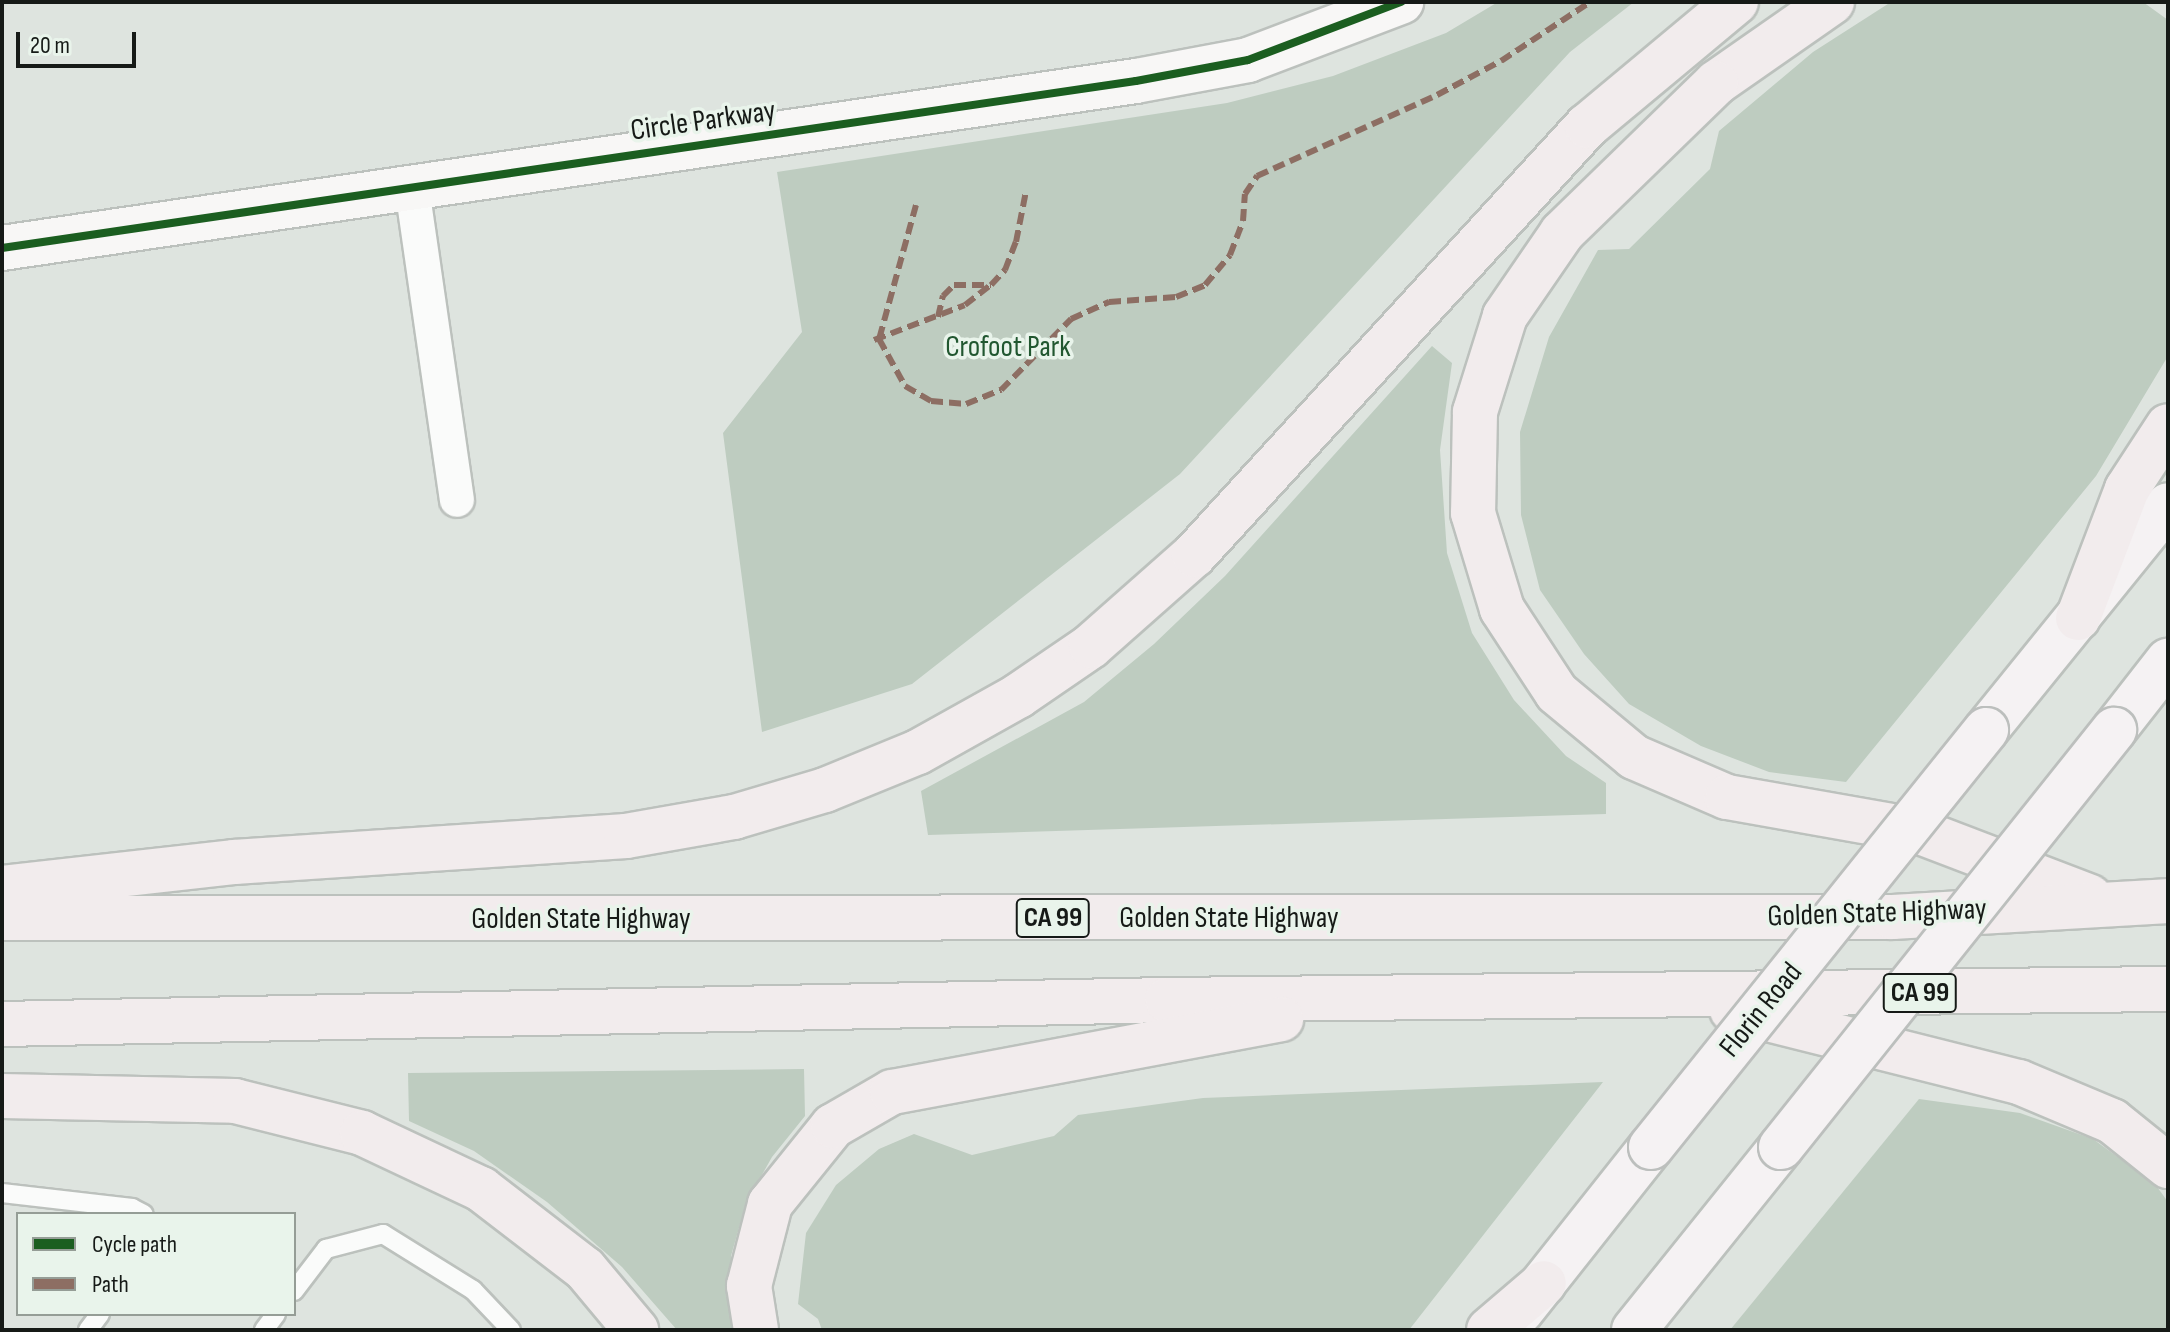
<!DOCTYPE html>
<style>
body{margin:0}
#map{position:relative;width:2170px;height:1332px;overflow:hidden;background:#dee4df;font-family:"Sofia Sans Condensed",sans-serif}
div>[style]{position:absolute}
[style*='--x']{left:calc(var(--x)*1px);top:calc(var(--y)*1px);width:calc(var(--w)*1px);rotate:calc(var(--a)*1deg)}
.green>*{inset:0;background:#beccc0}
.roads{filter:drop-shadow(2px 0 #bcc1bd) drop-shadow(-2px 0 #bcc1bd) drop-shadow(0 2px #bcc1bd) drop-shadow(0 -2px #bcc1bd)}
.lane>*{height:18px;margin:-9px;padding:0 9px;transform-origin:9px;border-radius:9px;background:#fafbfa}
.street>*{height:34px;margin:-17px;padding:0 17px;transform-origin:17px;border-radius:17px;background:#fafbfa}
.secondary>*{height:44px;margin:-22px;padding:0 22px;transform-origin:22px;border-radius:22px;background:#f8f7f6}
.primary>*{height:44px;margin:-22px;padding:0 22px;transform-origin:22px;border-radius:22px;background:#f5f2f3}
.highway>*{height:44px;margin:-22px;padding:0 22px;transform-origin:22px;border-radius:22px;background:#f2eced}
.bridges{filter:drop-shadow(2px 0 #bcbfbd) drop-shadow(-2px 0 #bcbfbd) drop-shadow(0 2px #bcbfbd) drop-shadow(0 -2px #bcbfbd)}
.primary-bridge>*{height:44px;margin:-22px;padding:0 22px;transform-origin:22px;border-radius:22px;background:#f5f2f3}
.quiet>*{height:6px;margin-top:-3px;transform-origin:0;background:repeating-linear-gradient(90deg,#8d6e63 0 12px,transparent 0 18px)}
.cycleway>*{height:8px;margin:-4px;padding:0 4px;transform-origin:4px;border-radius:4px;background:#1b5e20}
span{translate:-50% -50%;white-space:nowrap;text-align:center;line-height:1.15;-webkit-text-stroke:7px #e9f4eb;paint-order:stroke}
.shield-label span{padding:2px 6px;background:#e9f4eb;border:2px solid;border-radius:6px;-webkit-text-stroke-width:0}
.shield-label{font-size:28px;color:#161a17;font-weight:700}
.street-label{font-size:30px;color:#161a17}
.park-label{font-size:30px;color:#215730}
.frame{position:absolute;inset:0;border:4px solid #161a17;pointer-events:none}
.legend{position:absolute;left:16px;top:1212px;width:280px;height:104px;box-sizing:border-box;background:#e9f4eb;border:2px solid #959d96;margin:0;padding:10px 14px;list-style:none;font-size:24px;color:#161a17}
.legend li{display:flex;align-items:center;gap:16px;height:40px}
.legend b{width:40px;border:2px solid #959d96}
.scale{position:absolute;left:16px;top:32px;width:120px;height:36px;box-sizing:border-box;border:4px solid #161a17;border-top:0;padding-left:10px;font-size:24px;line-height:28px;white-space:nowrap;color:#161a17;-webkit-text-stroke:6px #e9f4eb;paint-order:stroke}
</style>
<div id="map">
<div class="green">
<div style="clip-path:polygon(1498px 2px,1634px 2px,1570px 52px,1180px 474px,912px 684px,762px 732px,723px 433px,802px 332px,777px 172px,1227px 103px,1333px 76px,1446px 33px)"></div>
<div style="clip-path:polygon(1891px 2px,2143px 2px,2168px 20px,2168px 356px,2096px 476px,1846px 782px,1769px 772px,1701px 746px,1629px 704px,1584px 654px,1540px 590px,1521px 515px,1520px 432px,1549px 337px,1598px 250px,1629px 249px,1710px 169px,1719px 131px,1813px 52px)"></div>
<div style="clip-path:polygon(1432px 346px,1452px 363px,1440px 450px,1447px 553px,1472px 633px,1514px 700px,1566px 756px,1606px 783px,1606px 814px,928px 835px,921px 791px,1084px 702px,1154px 644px,1225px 576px)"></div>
<div style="clip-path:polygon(804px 1069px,805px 1116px,772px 1157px,746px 1203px,731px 1256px,733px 1330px,677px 1330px,622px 1267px,547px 1202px,474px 1151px,409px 1121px,408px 1073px)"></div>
<div style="clip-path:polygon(1603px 1082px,1409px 1330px,822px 1330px,818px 1319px,798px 1304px,806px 1233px,836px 1185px,879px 1149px,914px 1134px,972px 1155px,1054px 1136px,1078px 1115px,1203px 1098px)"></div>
<div style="clip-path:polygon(1919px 1099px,2020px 1113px,2093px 1139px,2155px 1184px,2168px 1202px,2168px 1330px,1730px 1330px)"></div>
</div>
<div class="roads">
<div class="lane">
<div style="--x:2;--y:1193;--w:131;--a:6.6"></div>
<div style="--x:132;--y:1208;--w:13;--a:27"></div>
<div style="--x:294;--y:1291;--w:53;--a:-52.7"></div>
<div style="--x:326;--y:1249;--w:59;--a:-14.7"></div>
<div style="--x:383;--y:1234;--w:106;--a:31.9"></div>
<div style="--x:473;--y:1290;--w:55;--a:46.5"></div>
<div style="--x:88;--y:1330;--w:20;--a:-53"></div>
<div style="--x:264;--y:1330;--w:20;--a:-53"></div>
</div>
<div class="street">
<div style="--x:412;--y:188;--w:315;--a:81.8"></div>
</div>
<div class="secondary">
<div style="--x:2;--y:248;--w:1146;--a:-8.38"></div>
<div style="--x:1136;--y:81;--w:114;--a:-10.6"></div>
<div style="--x:1248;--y:60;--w:164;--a:-20.8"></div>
</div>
<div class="primary">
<div style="--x:1986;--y:730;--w:289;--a:-51"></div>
<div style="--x:2114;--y:730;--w:88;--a:-52"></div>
<div style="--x:1521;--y:1311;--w:209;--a:-51.6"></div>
<div style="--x:1634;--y:1330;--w:235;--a:-51.2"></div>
</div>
<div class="highway">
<div style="--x:1832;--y:2;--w:141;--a:145.1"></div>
<div style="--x:1716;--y:83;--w:215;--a:135.8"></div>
<div style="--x:1562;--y:233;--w:101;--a:124.5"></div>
<div style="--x:1505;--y:316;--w:101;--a:107.4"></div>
<div style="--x:1475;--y:412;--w:101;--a:91.1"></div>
<div style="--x:1473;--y:513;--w:100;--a:73.2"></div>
<div style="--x:1502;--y:609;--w:100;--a:56.8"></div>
<div style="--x:1557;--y:693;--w:100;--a:39.7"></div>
<div style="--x:1634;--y:757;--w:101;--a:23.3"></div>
<div style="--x:1727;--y:797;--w:191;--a:10"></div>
<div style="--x:1915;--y:830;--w:187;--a:20.9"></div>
<div style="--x:2078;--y:618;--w:138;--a:-69.2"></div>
<div style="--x:2127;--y:489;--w:75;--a:-56.9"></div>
<div style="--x:2;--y:888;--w:233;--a:-6.4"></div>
<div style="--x:234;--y:862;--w:393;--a:-3.8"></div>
<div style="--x:626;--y:836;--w:110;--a:-10"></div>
<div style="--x:734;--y:817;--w:95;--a:-16.5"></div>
<div style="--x:825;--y:790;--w:100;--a:-22.2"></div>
<div style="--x:918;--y:752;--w:115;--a:-29.2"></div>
<div style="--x:1018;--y:696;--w:88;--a:-34.4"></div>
<div style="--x:1091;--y:646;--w:137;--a:-41.5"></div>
<div style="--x:1194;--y:555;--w:582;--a:-47.51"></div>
<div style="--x:1587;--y:126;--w:194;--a:-39.8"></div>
<div style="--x:2;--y:918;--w:1891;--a:-0.03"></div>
<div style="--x:1893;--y:917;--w:275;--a:-3.3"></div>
<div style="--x:1732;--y:1010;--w:296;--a:14.1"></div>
<div style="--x:2019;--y:1082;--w:101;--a:22.8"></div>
<div style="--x:2112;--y:1121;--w:72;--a:38.8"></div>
<div style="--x:2;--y:1024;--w:1165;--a:-1.18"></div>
<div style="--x:1167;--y:1000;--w:1001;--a:-0.63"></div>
<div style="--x:2;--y:1096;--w:233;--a:1.2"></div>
<div style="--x:235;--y:1101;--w:131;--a:14.1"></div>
<div style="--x:362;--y:1133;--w:132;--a:25.2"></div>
<div style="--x:481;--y:1189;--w:131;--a:37.6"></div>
<div style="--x:585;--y:1269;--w:80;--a:50.1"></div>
<div style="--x:756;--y:1330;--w:45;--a:-99"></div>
<div style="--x:749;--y:1286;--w:85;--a:-75.6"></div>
<div style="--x:770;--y:1204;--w:100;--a:-51.1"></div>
<div style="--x:833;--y:1126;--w:68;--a:-30"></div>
<div style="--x:892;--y:1092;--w:396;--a:-10.6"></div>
<div style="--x:1489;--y:1330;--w:72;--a:-40.5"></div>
</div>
</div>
<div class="bridges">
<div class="primary-bridge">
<div style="--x:1651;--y:1147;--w:535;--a:-51.22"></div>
<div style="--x:1781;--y:1147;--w:534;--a:-51.39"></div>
</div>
</div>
<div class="quiet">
<div style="--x:916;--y:205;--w:139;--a:105.4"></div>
<div style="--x:879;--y:339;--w:54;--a:61"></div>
<div style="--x:905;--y:386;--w:30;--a:30"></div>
<div style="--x:931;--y:401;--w:35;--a:5"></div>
<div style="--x:966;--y:404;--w:38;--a:-22"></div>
<div style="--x:1001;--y:390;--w:100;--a:-45.4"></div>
<div style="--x:1071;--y:319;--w:42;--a:-24.1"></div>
<div style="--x:1109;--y:302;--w:67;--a:-4.3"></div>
<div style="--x:1176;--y:297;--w:31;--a:-22"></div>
<div style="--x:1205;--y:285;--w:39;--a:-50"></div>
<div style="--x:1230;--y:255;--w:36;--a:-69"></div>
<div style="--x:1243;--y:221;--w:27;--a:-86"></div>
<div style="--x:1245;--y:194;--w:22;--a:-56"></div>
<div style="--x:1257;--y:176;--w:197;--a:-24.2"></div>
<div style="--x:1437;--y:95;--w:72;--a:-28"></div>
<div style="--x:1501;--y:61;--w:107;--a:-33.5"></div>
<div style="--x:938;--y:317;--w:22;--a:-77"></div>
<div style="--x:943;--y:296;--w:16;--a:-45"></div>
<div style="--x:954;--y:285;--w:37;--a:0"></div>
<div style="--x:874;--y:340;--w:97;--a:-21"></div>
<div style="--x:965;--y:305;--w:33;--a:-38"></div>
<div style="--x:991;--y:285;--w:21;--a:-47"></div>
<div style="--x:1005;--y:270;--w:30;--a:-69"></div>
<div style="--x:1016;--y:242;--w:52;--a:-78.9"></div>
</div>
<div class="cycleway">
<div style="--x:2;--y:248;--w:1146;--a:-8.38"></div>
<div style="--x:1136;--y:81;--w:114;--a:-10.6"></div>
<div style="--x:1248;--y:60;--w:164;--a:-20.8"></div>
</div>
<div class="shield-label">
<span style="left:1053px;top:918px">CA 99</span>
<span style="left:1920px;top:993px">CA 99</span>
</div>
<div class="street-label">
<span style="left:703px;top:121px;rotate:-8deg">Circle Parkway</span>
<span style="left:1877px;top:913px;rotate:-2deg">Golden State Highway</span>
<span style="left:1229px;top:918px">Golden State Highway</span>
<span style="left:581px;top:919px">Golden State Highway</span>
<span style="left:1761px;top:1010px;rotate:-51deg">Florin Road</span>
</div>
<div class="park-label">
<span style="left:1008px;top:347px">Crofoot Park</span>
</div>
<div class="frame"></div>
<ul class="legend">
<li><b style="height:10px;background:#1b5e20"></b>Cycle path</li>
<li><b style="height:10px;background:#8d6e63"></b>Path</li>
</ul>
<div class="scale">20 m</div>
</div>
